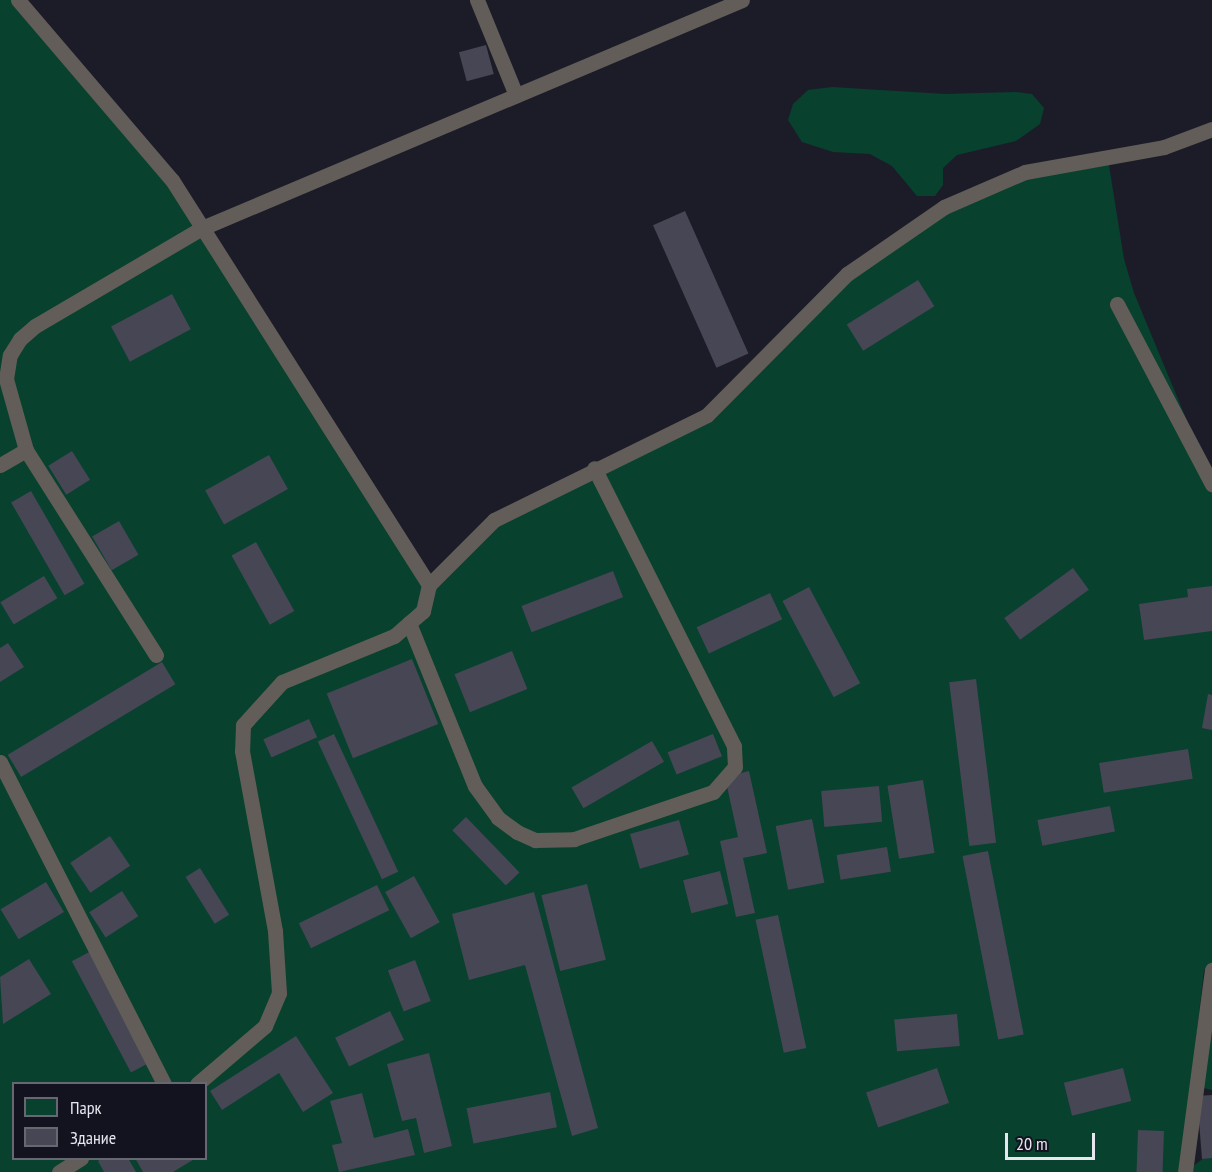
<!DOCTYPE html>
<meta charset="utf-8">
<style>
body{margin:0}
#map{position:relative;width:1212px;height:1172px;overflow:hidden;background:#1c1c29;font-family:"PT Sans Narrow",sans-serif}
div>[style]{position:absolute}
[style*='--x']{left:calc(var(--x)*1px);top:calc(var(--y)*1px);width:calc(var(--w)*1px);rotate:calc(var(--a)*1deg)}
.green>*{inset:0;background:#08412e}
.building>*{inset:0;background:#464654;transform-origin:0 0}
.service>*{height:15px;margin:-7.5px;padding:0 7.5px;transform-origin:7.5px;border-radius:7.5px;background:#625d58}
span{translate:-50% -50%;white-space:nowrap;text-align:center;line-height:1.15;-webkit-text-stroke:6px #13131f;paint-order:stroke}
.legend{position:absolute;left:12px;top:1082px;width:195px;height:78px;box-sizing:border-box;background:#13131f;border:2px solid #676772;margin:0;padding:8px 10px;list-style:none;font-size:18px;color:#e6e6ef}
.legend li{display:flex;align-items:center;gap:12px;height:30px}
.legend b{width:30px;border:2px solid #676772}
.scale{position:absolute;left:1005px;top:1133px;width:90px;height:27px;box-sizing:border-box;border:3px solid #e6e6ef;border-top:0;padding-left:8px;font-size:18px;line-height:21px;white-space:nowrap;color:#e6e6ef;-webkit-text-stroke:4px #13131f;paint-order:stroke}
</style>
<div id="map">
<div class="green">
<div style="clip-path:polygon(evenodd,0 0,18px 0,172px 180px,429px 585px,494px 520px,707px 415px,847px 274px,944px 207px,1025px 172px,1108px 159px,1124px 259px,1134px 293px,1212px 481px,1212px 965px,1204px 970px,1196px 1040px,1212px 1025px,1212px 1090px,1200px 1087px,1181px 1172px,0 1172px,0 0,14px 1084px,206px 1084px,206px 1158px,14px 1158px,14px 1084px)"></div>
<div style="clip-path:polygon(832px 87px,945px 94px,1015px 92px,1032px 94px,1044px 108px,1040px 124px,1016px 141px,957px 155px,943px 168px,943px 185px,935px 196px,917px 196px,892px 166px,870px 154px,833px 152px,802px 142px,788px 120px,793px 104px,808px 90px)"></div>
<div style="clip-path:polygon(1212px 1152px,1212px 1172px,1187px 1172px,1189px 1169px)"></div>
</div>
<div class="building">
<div style="left:486px;top:45px;width:30px;height:28px;rotate:75deg"></div>
<div style="left:685px;top:211px;width:156px;height:35px;rotate:66deg"></div>
<div style="left:918px;top:280px;width:31px;height:84px;rotate:58deg"></div>
<div style="left:172px;top:294px;width:40px;height:69px;rotate:62deg"></div>
<div style="left:72px;top:451px;width:34px;height:28px;rotate:58deg"></div>
<div style="left:269px;top:455px;width:39px;height:73px;rotate:61deg"></div>
<div style="left:31px;top:491px;width:107px;height:23px;rotate:60deg"></div>
<div style="left:119px;top:521px;width:39px;height:31px;rotate:60deg"></div>
<div style="left:256px;top:542px;width:79px;height:28px;rotate:61deg"></div>
<div style="left:1073px;top:568px;width:27px;height:85px;rotate:54deg"></div>
<div style="left:613px;top:571px;width:28px;height:98px;rotate:69deg"></div>
<div style="left:44px;top:576px;width:26px;height:51px;rotate:59deg"></div>
<div style="clip-path:polygon(1212px 586px,1212px 631px,1144px 640px,1139px 604px,1188px 597px,1187px 589px)"></div>
<div style="left:809px;top:587px;width:109px;height:30px;rotate:62deg"></div>
<div style="left:770px;top:593px;width:29px;height:81px;rotate:65deg"></div>
<div style="clip-path:polygon(8px 643px,24px 667px,0 682px,0 648px)"></div>
<div style="left:512px;top:651px;width:41px;height:62px;rotate:68deg"></div>
<div style="left:412px;top:659px;width:70px;height:92px;rotate:68deg"></div>
<div style="left:162px;top:662px;width:26px;height:180px;rotate:59deg"></div>
<div style="left:976px;top:679px;width:165px;height:27px;rotate:83deg"></div>
<div style="clip-path:polygon(1208px 694px,1212px 695px,1212px 730px,1202px 728px)"></div>
<div style="left:309px;top:719px;width:20px;height:50px;rotate:66deg"></div>
<div style="left:334px;top:734px;width:152px;height:18px;rotate:65deg"></div>
<div style="left:713px;top:734px;width:24px;height:49px;rotate:68deg"></div>
<div style="left:652px;top:741px;width:24px;height:93px;rotate:60deg"></div>
<div style="left:1188px;top:749px;width:30px;height:90px;rotate:81deg"></div>
<div style="clip-path:polygon(749px 771px,767px 853px,743px 858px,755px 913px,736px 917px,720px 841px,738px 837px,725px 777px)"></div>
<div style="left:923px;top:780px;width:74px;height:36px;rotate:81deg"></div>
<div style="left:879px;top:786px;width:36px;height:58px;rotate:85deg"></div>
<div style="left:1110px;top:806px;width:26px;height:74px;rotate:79deg"></div>
<div style="left:466px;top:817px;width:77px;height:19px;rotate:46deg"></div>
<div style="left:812px;top:819px;width:65px;height:37px;rotate:79deg"></div>
<div style="left:679px;top:820px;width:36px;height:51px;rotate:74deg"></div>
<div style="left:110px;top:836px;width:36px;height:48px;rotate:56deg"></div>
<div style="left:887px;top:847px;width:25px;height:51px;rotate:81deg"></div>
<div style="left:988px;top:851px;width:187px;height:26px;rotate:79deg"></div>
<div style="left:200px;top:868px;width:55px;height:17px;rotate:58deg"></div>
<div style="left:720px;top:871px;width:34px;height:38px;rotate:76deg"></div>
<div style="left:414px;top:876px;width:53px;height:33px;rotate:61deg"></div>
<div style="left:46px;top:882px;width:35px;height:53px;rotate:59deg"></div>
<div style="left:587px;top:884px;width:78px;height:47px;rotate:76deg"></div>
<div style="left:377px;top:885px;width:28px;height:87px;rotate:64deg"></div>
<div style="left:122px;top:891px;width:30px;height:39px;rotate:57deg"></div>
<div style="clip-path:polygon(534px 892px,598px 1128px,572px 1136px,525px 965px,469px 980px,452px 914px)"></div>
<div style="left:778px;top:915px;width:136px;height:23px;rotate:78deg"></div>
<div style="left:93px;top:950px;width:126px;height:24px;rotate:62deg"></div>
<div style="clip-path:polygon(29px 959px,51px 994px,3px 1024px,0 977px)"></div>
<div style="left:415px;top:960px;width:44px;height:29px;rotate:69deg"></div>
<div style="left:390px;top:1011px;width:32px;height:61px;rotate:64deg"></div>
<div style="left:957px;top:1014px;width:32px;height:63px;rotate:85deg"></div>
<div style="clip-path:polygon(296px 1036px,333px 1093px,303px 1112px,279px 1073px,222px 1110px,210px 1091px)"></div>
<div style="clip-path:polygon(429px 1053px,452px 1146px,424px 1153px,416px 1118px,402px 1121px,387px 1064px)"></div>
<div style="left:937px;top:1068px;width:37px;height:75px;rotate:71deg"></div>
<div style="left:1123px;top:1068px;width:34px;height:61px;rotate:76deg"></div>
<div style="left:550px;top:1092px;width:36px;height:85px;rotate:79deg"></div>
<div style="clip-path:polygon(362px 1093px,374px 1138px,408px 1129px,415px 1155px,339px 1172px,332px 1145px,342px 1143px,330px 1101px)"></div>
<div style="clip-path:polygon(1212px 1095px,1212px 1158px,1202px 1159px,1197px 1096px)"></div>
<div style="left:1138px;top:1130px;width:26px;height:42px;rotate:2deg"></div>
<div style="clip-path:polygon(103px 1158px,128px 1158px,136px 1172px,104px 1172px,98px 1161px)"></div>
<div style="clip-path:polygon(135px 1158px,196px 1158px,173px 1172px,143px 1172px)"></div>
</div>
<div class="service">
<div style="--x:18;--y:0;--w:237;--a:49.5"></div>
<div style="--x:172;--y:180;--w:480;--a:57.6"></div>
<div style="--x:429;--y:585;--w:27;--a:103"></div>
<div style="--x:423;--y:611;--w:38;--a:139"></div>
<div style="--x:394;--y:636;--w:121;--a:157.7"></div>
<div style="--x:282;--y:682;--w:58;--a:132.2"></div>
<div style="--x:243;--y:725;--w:26;--a:92"></div>
<div style="--x:242;--y:751;--w:183;--a:79.6"></div>
<div style="--x:275;--y:931;--w:62;--a:86.3"></div>
<div style="--x:279;--y:993;--w:36;--a:113"></div>
<div style="--x:265;--y:1026;--w:89;--a:139.5"></div>
<div style="--x:477;--y:0;--w:103;--a:67.7"></div>
<div style="--x:1117;--y:304;--w:204;--a:62.2"></div>
<div style="--x:0;--y:465;--w:30;--a:-30"></div>
<div style="--x:429;--y:585;--w:92;--a:-45"></div>
<div style="--x:494;--y:520;--w:237;--a:-26.2"></div>
<div style="--x:707;--y:415;--w:199;--a:-45.2"></div>
<div style="--x:847;--y:274;--w:118;--a:-34.6"></div>
<div style="--x:944;--y:207;--w:88;--a:-23.4"></div>
<div style="--x:1025;--y:172;--w:141;--a:-10.2"></div>
<div style="--x:1164;--y:147;--w:51;--a:-20.6"></div>
<div style="--x:409;--y:623;--w:176;--a:68"></div>
<div style="--x:475;--y:786;--w:39;--a:54"></div>
<div style="--x:498;--y:818;--w:24;--a:36"></div>
<div style="--x:517;--y:832;--w:20;--a:24"></div>
<div style="--x:535;--y:840;--w:39;--a:-1"></div>
<div style="--x:574;--y:839;--w:147;--a:-18.7"></div>
<div style="--x:713;--y:792;--w:33;--a:-49"></div>
<div style="--x:735;--y:767;--w:21;--a:-93"></div>
<div style="--x:734;--y:746;--w:311;--a:-116.7"></div>
<div style="--x:156;--y:655;--w:243;--a:-122.4"></div>
<div style="--x:26;--y:450;--w:74;--a:-105.7"></div>
<div style="--x:6;--y:379;--w:24;--a:-81"></div>
<div style="--x:10;--y:355;--w:19;--a:-58"></div>
<div style="--x:20;--y:339;--w:20;--a:-41"></div>
<div style="--x:35;--y:326;--w:194;--a:-30.4"></div>
<div style="--x:202;--y:228;--w:586;--a:-22.89"></div>
<div style="--x:0;--y:762;--w:361;--a:63"></div>
<div style="--x:59;--y:1172;--w:26;--a:-32"></div>
<div style="--x:1185;--y:1172;--w:204;--a:-82.4"></div>
</div>
<ul class="legend">
<li><b style="height:16px;background:#08412e"></b>Парк</li>
<li><b style="height:16px;background:#464654"></b>Здание</li>
</ul>
<div class="scale">20 m</div>
</div>
